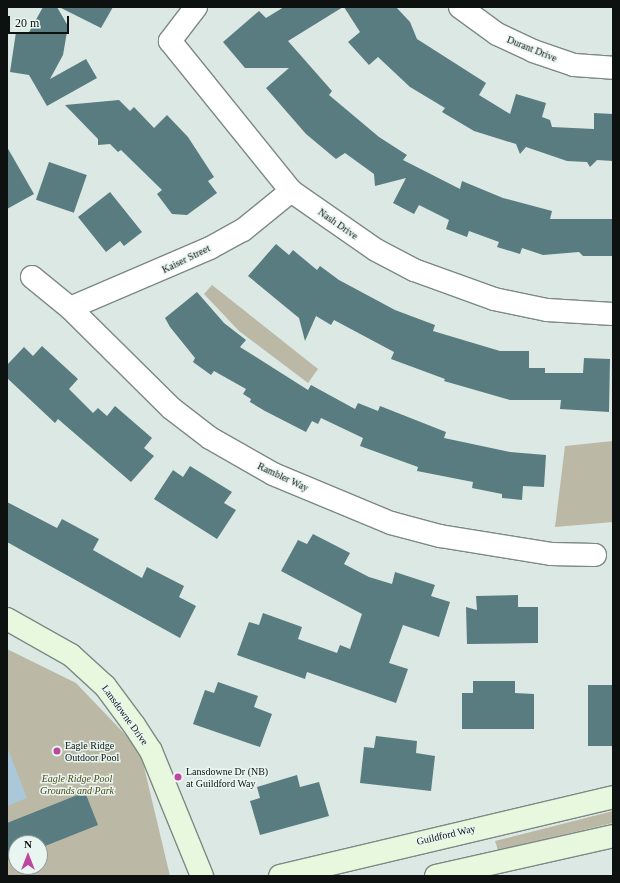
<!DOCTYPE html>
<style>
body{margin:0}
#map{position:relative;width:620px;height:883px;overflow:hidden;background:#dce8e3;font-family:Georgia,serif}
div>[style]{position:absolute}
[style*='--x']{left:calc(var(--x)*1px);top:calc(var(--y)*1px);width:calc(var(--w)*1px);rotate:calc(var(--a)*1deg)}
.green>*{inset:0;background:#bbb9a5}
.water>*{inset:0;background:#abc7da}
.building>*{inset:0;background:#597c80;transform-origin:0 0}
.roads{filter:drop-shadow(1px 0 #7d8984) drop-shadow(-1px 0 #7d8984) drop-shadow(0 1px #7d8984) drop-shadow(0 -1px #7d8984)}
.street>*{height:22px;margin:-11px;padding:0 11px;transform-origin:11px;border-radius:11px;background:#fff}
.secondary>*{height:22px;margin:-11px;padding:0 11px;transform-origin:11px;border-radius:11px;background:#e8f8de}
.dots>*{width:11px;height:11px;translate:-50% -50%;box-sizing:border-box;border:2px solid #e9f5f0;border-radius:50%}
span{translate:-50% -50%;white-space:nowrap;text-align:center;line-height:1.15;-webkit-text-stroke:3px #e9f5f0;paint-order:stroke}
.street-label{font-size:10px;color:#0d1210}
.poi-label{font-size:10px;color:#0d1210}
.left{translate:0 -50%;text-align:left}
.park-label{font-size:10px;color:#514916;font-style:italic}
.frame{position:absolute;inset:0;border:8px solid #0d1210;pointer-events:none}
.north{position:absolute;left:8px;top:835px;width:40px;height:40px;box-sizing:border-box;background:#e9f5f0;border:1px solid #919a96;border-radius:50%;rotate:0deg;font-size:11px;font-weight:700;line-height:16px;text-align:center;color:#0d1210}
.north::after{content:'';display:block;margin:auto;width:14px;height:18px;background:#be479d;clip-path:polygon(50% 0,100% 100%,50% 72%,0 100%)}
.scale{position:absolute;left:8px;top:16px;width:61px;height:18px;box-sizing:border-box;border:2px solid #0d1210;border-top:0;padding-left:5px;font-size:12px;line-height:14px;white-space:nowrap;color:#0d1210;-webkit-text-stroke:3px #e9f5f0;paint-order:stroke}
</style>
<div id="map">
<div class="green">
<div style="clip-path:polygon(212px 285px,318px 369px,308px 383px,239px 331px,204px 294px)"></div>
<div style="clip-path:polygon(613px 441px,613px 522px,555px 527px,565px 446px)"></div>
<div style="clip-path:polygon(evenodd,7px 649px,76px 683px,140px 750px,170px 876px,7px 876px,7px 649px,16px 843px,40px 843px,40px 867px,16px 867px,16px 843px)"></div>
<div style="clip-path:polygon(613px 811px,613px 823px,498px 850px,495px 841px)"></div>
</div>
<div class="water">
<div style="clip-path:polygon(7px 747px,27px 798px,7px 806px)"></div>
</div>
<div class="building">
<div style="clip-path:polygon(43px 7px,57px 7px,68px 26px,63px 55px,50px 79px,86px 59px,97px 78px,47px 106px,29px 75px,10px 72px,16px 32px,28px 34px)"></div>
<div style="clip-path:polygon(59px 7px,113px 7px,101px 28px)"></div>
<div style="clip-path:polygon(284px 7px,343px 7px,288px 41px,332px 91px,329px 95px,379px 137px,407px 155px,403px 160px,460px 189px,462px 181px,503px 198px,552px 211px,550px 219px,613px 219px,613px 256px,583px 256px,579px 252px,543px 255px,522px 248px,520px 254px,497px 247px,499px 242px,469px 231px,467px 237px,446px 229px,449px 220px,419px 205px,414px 214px,393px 203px,406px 178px,375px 186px,374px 174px,345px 153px,336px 159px,306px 134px,266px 88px,289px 68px,245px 68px,223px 42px,259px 11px,266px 18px)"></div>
<div style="clip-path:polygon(344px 7px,396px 7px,410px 22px,417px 39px,486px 83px,479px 95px,510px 114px,516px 94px,546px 103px,542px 117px,550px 120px,552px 127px,594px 129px,594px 113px,613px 114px,613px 161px,597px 160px,590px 167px,587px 162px,567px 161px,526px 147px,520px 154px,516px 144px,474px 131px,442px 112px,445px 108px,410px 87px,378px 57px,369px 65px,348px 42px,360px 32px)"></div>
<div style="clip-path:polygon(119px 100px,130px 111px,134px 107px,154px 128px,167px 115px,188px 137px,214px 177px,208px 181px,217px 193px,187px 215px,172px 214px,157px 194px,162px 190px,121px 150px,118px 152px,110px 144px,98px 145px,98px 139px,65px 105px)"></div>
<div style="clip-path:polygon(7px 147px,34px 194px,7px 209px)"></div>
<div style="left:49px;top:162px;width:40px;height:40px;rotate:19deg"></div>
<div style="clip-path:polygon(110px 192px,142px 232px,124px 246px,120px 241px,106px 252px,78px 217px)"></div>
<div style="clip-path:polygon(276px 244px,289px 255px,293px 250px,317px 270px,320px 266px,339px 280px,395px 310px,435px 325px,433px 331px,500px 351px,529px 351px,529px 368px,545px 368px,545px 373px,583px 373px,584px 358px,610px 359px,609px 412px,560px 409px,561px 400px,510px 400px,444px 381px,445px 379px,391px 359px,394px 352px,334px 320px,331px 325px,316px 316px,305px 341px,299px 318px,248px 276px)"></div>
<div style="clip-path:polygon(197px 292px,224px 323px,246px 340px,240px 347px,308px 390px,311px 385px,355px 409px,358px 403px,378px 411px,380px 406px,446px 432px,444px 438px,510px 452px,546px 455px,544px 487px,523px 486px,522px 500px,502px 498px,502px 494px,472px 488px,473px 482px,417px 471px,418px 467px,360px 446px,363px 438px,321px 418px,318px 424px,312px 421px,306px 432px,265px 411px,250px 402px,251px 399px,243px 394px,246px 389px,214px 371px,211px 375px,193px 362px,195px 358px,170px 327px,165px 318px)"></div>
<div style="clip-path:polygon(42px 346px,78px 379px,69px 389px,93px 413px,98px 408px,107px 416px,115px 406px,152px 438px,144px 448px,154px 456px,131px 482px,58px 419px,55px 423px,7px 378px,7px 365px,24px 347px,33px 356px)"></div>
<div style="clip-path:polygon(190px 466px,232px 492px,224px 503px,236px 510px,217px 539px,154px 499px,173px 470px,183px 477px)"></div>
<div style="clip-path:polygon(7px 502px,57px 528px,62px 519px,99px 539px,93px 550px,142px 578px,147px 567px,184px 586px,179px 597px,196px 606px,180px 638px,7px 542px)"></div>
<div style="clip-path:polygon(313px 534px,350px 553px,344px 564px,369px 577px,392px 584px,395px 572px,435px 585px,431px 596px,450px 602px,439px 637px,403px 625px,389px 663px,408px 669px,396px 703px,307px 672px,305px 679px,237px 655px,249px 622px,259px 625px,263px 613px,302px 627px,298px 639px,337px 653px,340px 645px,350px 649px,362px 614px,281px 571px,298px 540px,307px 544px)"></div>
<div style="clip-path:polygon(518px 595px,518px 607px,538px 607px,538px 643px,467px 644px,466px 607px,477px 610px,476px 596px)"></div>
<div style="clip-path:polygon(473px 681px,515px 681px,515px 693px,534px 694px,534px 729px,462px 729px,462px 693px,473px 693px)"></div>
<div style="clip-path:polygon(218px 682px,258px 696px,254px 707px,272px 714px,260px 747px,193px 724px,205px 690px,214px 693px)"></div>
<div style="left:588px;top:685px;width:25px;height:61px"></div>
<div style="clip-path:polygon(376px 736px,417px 741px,416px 753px,435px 756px,431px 791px,360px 783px,364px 747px,374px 748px)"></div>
<div style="clip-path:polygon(297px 775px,300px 787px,319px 782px,329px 816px,260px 835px,250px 801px,260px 798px,257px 787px)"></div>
<div style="clip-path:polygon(85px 792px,98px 825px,40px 848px,40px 843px,16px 843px,16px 857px,7px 860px,7px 823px)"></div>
</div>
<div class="roads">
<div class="street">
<div style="--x:196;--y:7;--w:43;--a:127.4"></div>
<div style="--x:170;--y:41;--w:193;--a:51.1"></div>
<div style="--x:291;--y:191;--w:103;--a:34.8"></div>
<div style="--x:376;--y:250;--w:43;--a:27.8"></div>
<div style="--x:414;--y:270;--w:85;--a:19.9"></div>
<div style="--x:494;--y:299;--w:54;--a:11.7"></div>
<div style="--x:547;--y:310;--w:66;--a:3.5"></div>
<div style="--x:460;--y:7;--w:46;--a:36.1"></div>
<div style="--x:497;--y:34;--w:40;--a:25"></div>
<div style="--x:533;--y:51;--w:43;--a:18.9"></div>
<div style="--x:574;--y:65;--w:39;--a:4"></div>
<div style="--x:32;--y:277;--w:49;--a:39.2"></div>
<div style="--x:70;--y:308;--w:142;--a:44.7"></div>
<div style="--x:171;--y:408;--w:49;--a:37.6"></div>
<div style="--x:210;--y:438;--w:73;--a:29.7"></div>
<div style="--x:273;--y:474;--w:128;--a:22.6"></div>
<div style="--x:391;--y:523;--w:51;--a:14.9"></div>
<div style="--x:440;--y:536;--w:112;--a:9.2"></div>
<div style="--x:551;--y:554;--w:44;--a:1.3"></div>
<div style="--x:70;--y:308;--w:152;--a:-23.2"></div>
<div style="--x:210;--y:248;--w:38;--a:-29"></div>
<div style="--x:243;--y:230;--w:62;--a:-39.1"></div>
</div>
<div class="secondary">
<div style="--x:7;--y:619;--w:73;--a:29.4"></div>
<div style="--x:71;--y:655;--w:46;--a:42.4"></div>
<div style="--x:105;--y:686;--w:49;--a:53.4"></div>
<div style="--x:134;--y:725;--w:31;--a:57"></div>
<div style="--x:151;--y:751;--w:135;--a:67.8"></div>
<div style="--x:280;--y:876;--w:342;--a:-13.3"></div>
<div style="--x:436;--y:876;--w:181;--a:-12.7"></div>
</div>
</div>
<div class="dots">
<div style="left:57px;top:751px;background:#be479d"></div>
<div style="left:178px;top:777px;background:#be479d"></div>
</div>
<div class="street-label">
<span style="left:532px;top:49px;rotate:22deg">Durant Drive</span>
<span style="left:338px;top:224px;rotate:35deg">Nash Drive</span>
<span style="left:186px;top:259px;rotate:-26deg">Kaiser Street</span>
<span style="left:283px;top:477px;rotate:25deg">Rambler Way</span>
<span style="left:125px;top:715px;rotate:54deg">Lansdowne Drive</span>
<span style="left:446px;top:835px;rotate:-13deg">Guildford Way</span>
</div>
<div class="poi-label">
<span class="left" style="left:65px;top:751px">Eagle Ridge<br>Outdoor Pool</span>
<span class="left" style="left:186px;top:777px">Lansdowne Dr (NB)<br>at Guildford Way</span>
</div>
<div class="park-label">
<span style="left:77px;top:784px">Eagle Ridge Pool<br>Grounds and Park</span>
</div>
<div class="frame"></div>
<div class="north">N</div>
<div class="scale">20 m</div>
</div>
